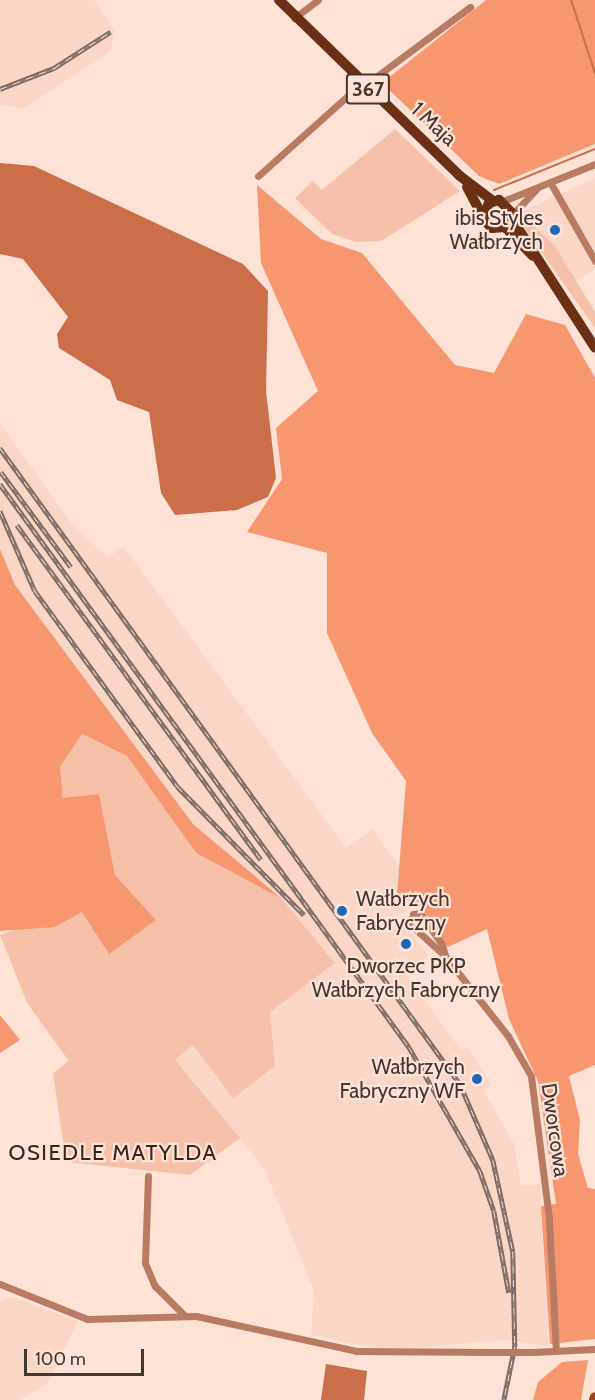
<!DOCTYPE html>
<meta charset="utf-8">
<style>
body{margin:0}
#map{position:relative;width:595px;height:1400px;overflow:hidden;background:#fee2d6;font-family:Cabin,sans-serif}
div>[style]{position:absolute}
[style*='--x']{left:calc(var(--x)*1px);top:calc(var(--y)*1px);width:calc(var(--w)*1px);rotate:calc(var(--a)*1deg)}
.built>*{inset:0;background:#fad6c7}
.green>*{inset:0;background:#f7c0a9}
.forest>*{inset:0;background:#f6976f}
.water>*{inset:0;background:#ca6f49}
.stream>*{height:2px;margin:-1px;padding:0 1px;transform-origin:1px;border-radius:1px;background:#ca6f49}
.street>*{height:7px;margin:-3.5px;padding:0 3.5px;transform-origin:3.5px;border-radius:3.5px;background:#b97c63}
.secondary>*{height:10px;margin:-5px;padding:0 5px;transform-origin:5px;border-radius:5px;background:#9b451c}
.primary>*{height:10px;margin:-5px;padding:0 5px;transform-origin:5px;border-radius:5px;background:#6c3014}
.rail>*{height:4.5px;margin-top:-2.25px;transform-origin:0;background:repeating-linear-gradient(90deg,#fee2d6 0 7px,#7c6c65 0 14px);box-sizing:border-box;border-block:2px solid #7c6c65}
.street-bridge>*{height:7px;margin:-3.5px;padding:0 3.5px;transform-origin:3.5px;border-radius:3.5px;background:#b97c63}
.dots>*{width:16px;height:16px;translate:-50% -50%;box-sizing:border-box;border:3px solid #fee2d6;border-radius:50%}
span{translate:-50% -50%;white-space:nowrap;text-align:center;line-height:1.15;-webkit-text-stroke:4.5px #fee2d6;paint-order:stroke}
.shield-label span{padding:2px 4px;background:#fee2d6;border:2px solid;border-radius:4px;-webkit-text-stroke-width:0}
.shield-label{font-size:20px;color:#423733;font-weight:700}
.street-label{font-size:21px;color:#423733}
.poi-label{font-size:21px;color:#423733}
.right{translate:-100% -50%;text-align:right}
.left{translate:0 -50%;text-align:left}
.neighbourhood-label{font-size:22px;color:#3a251c;letter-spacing:1.5px}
.scale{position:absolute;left:24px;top:1349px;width:120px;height:27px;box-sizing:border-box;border:3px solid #423733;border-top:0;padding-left:8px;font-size:18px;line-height:21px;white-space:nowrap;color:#423733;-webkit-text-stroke:4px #fee2d6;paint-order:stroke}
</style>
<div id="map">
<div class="built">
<div style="clip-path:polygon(0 0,94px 0,114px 30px,111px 51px,23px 109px,0 104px)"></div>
<div style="clip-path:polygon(595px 178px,595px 270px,575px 281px,521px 212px)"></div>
<div style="clip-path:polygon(0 423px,71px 523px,107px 557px,124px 547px,346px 848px,372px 829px,414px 886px,419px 902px,398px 916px,428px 955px,405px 973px,461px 1050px,468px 1047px,479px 1064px,490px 1085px,484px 1091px,514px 1144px,521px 1186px,540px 1184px,548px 1346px,504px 1340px,386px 1350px,311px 1335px,314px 1291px,264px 1168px,175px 1060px,193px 1045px,233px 1097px,275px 1066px,270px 1012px,335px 963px,282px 899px,193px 824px,15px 585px,0 549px)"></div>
<div style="clip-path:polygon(12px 1297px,78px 1321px,47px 1384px,19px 1400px,0 1400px,0 1301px)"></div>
</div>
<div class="green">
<div style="clip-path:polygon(395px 129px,460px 191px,381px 241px,356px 242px,332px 234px,295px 198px,313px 181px,322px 190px)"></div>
<div style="clip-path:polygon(525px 218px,555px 246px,595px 312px,595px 328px,519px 220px)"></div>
<div style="clip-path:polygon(82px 734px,127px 756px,196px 853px,282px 899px,335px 963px,270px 1012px,275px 1066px,233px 1098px,193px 1045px,175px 1060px,240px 1138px,190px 1175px,66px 1162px,53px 1073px,69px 1061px,27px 1003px,0 935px,23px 927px,55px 927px,82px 911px,156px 920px,115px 875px,99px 794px,63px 799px,60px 767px)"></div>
</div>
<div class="forest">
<div style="clip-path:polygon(486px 0,595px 0,595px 144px,499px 184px,479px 176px,382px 83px)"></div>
<div style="clip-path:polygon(257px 185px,321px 239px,362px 253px,455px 365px,494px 373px,526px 314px,565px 325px,595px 378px,595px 1065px,569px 1076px,580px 1120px,578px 1154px,588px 1188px,595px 1189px,595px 1339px,550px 1344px,541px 1206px,556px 1204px,538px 1081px,509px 1019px,487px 929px,448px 947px,420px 906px,397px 895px,406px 781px,372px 733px,327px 633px,327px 553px,247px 532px,282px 479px,276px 428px,318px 391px,261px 263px)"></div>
<div style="clip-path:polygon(0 549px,15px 585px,193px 824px,282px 899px,196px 853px,127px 756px,82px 734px,60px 767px,63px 798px,99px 794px,115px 875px,156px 920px,109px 954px,82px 912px,55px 927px,0 931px)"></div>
<div style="clip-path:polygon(0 1015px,20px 1040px,0 1053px)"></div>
<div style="clip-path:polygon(588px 1360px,581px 1400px,533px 1400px,538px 1382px,562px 1362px)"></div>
</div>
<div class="water">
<div style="clip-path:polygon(0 163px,34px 166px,243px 264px,268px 291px,266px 391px,276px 478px,268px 497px,237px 510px,175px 515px,161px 493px,149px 412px,117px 400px,110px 380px,59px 348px,57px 334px,68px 317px,23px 259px,0 254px)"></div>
<div style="clip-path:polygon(326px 1364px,367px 1371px,364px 1400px,321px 1400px)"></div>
</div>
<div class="stream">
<div style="--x:571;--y:0;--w:77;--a:71.8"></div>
<div style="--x:494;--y:190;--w:109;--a:-22.1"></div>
</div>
<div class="street">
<div style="--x:294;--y:18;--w:30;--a:-37"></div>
<div style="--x:365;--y:85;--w:131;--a:-36.6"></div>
<div style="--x:258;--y:176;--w:140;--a:-41.8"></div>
<div style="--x:550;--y:182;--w:91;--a:60.3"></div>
<div style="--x:503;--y:201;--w:99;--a:-21.9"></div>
<div style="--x:513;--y:214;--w:35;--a:-47"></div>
<div style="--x:445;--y:956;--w:47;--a:-137.6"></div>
<div style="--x:410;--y:924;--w:10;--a:-73"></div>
<div style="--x:413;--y:914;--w:7;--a:-8"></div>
<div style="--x:420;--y:913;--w:38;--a:55"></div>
<div style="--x:442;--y:944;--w:12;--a:76"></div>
<div style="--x:445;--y:956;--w:102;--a:51.8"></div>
<div style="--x:508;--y:1036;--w:46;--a:60.1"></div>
<div style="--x:531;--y:1076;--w:144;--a:82.8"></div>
<div style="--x:549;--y:1219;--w:132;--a:87"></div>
<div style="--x:148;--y:1176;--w:87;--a:92"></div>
<div style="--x:145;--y:1263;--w:25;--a:67"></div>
<div style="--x:155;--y:1286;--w:42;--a:45"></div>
<div style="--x:0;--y:1284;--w:94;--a:21.9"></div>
<div style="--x:87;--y:1319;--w:109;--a:-1.6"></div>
<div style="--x:196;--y:1316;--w:164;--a:12.3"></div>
<div style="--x:356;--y:1351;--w:132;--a:0.4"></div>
<div style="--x:533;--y:1352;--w:62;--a:-2.8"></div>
</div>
<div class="secondary">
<div style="--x:594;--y:1400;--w:3;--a:-72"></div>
</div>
<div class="primary">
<div style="--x:279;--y:0;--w:252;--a:44.2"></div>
<div style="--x:460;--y:176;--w:41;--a:37.1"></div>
<div style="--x:467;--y:187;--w:40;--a:62"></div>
<div style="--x:486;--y:222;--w:8;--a:45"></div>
<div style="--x:492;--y:228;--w:13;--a:-4"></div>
<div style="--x:505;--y:227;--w:15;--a:-58"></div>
<div style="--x:513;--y:214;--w:20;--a:-135"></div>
<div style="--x:499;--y:200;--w:10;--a:163"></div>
<div style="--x:489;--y:203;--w:12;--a:114"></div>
<div style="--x:512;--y:219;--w:153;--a:57.2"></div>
<div style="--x:505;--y:227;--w:40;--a:46"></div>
</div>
<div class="rail">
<div style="--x:0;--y:89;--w:58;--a:-21.3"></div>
<div style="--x:54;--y:68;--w:67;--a:-32.7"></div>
<div style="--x:0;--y:448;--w:785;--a:54.12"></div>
<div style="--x:460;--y:1084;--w:83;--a:66.5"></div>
<div style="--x:493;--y:1160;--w:94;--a:77.7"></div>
<div style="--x:513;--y:1252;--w:95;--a:88.8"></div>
<div style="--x:515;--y:1347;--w:54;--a:101.7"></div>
<div style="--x:1;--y:472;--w:118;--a:53.6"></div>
<div style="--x:0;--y:484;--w:696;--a:54"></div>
<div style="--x:409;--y:1047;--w:143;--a:60.2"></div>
<div style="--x:480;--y:1171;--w:42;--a:70.7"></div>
<div style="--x:494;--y:1211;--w:83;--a:79.6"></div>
<div style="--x:0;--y:511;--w:87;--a:66.4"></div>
<div style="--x:35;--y:591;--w:241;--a:53.9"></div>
<div style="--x:177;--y:786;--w:181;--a:45.4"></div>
<div style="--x:17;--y:525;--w:414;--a:53.9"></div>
</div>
<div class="street-bridge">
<div style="--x:488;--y:1352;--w:45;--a:0"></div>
</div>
<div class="dots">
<div style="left:555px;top:230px;background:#1b68b7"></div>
<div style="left:342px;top:911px;background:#1b68b7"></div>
<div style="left:406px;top:944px;background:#1b68b7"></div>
<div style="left:477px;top:1079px;background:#1b68b7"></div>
</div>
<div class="shield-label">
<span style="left:368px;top:89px">367</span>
</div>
<div class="street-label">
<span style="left:434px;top:124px;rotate:43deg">1 Maja</span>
<span style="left:555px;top:1130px;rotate:82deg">Dworcowa</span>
</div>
<div class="poi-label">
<span class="right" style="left:543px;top:230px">ibis Styles<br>Wałbrzych</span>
<span class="left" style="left:356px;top:911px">Wałbrzych<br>Fabryczny</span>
<span style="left:406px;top:978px">Dworzec PKP<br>Wałbrzych Fabryczny</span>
<span class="right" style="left:465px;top:1079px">Wałbrzych<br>Fabryczny WF</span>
</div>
<div class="neighbourhood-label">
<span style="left:113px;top:1153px">OSIEDLE MATYLDA</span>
</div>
<div class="scale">100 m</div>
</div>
